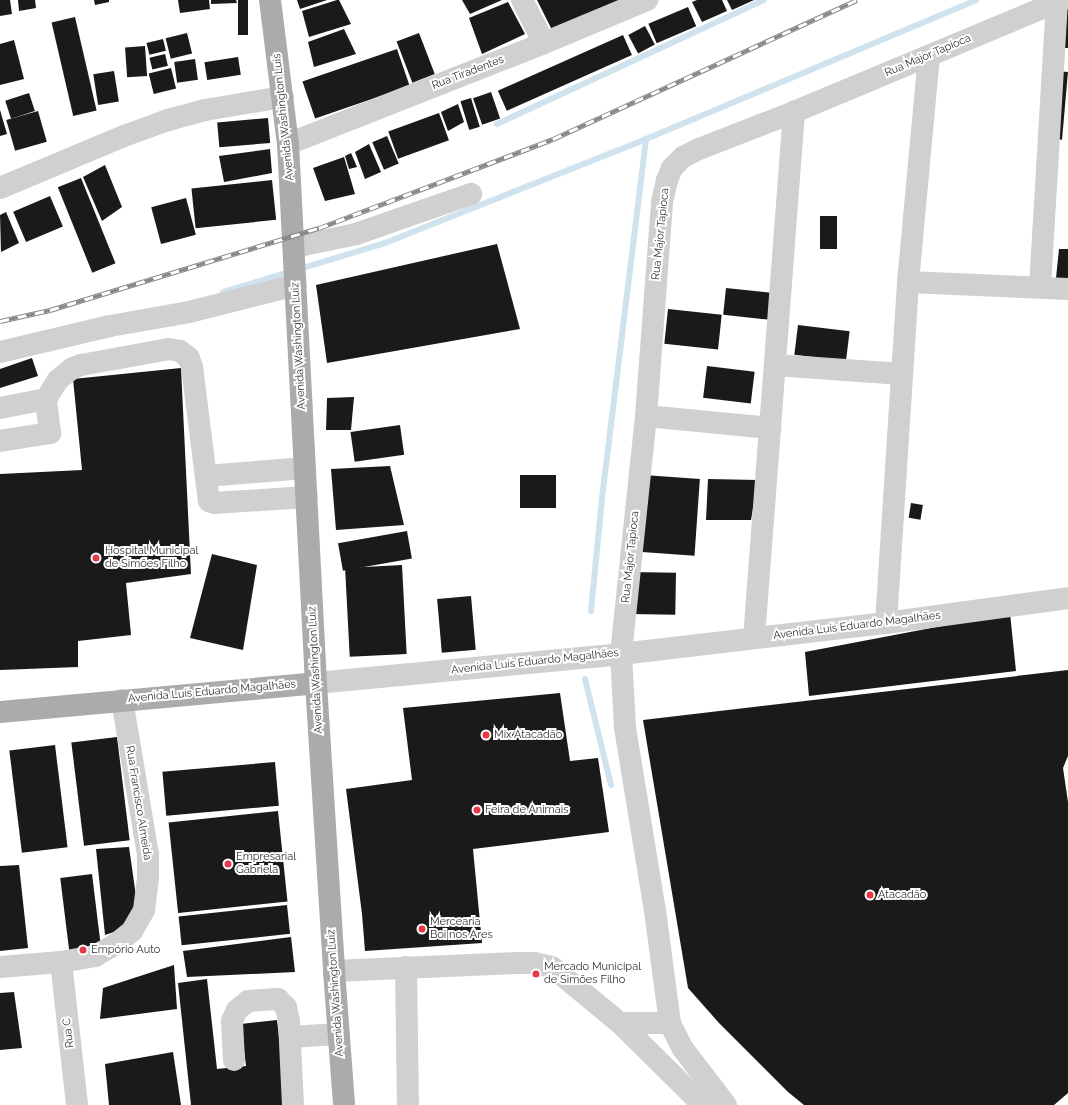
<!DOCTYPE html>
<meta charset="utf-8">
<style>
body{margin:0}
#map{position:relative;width:1068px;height:1105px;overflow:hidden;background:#fff;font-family:Raleway,sans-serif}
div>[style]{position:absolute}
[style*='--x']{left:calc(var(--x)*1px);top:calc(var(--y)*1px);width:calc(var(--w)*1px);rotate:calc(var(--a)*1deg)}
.stream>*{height:6px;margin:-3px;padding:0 3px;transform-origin:3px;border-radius:3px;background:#cfe2ee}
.building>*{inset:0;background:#1a1a1a;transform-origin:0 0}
.minor>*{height:22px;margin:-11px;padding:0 11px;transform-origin:11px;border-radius:11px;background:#d0d0d0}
.major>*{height:22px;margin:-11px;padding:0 11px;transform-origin:11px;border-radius:11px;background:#ababab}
.rail>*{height:4.5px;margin-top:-2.25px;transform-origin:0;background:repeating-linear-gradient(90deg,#fff 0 9px,#888 0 18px);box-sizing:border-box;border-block:1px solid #888}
.dots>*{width:11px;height:11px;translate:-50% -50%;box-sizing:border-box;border:2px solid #fff;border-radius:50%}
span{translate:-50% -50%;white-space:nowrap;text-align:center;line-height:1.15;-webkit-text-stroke:4px #fff;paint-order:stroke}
.street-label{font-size:11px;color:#333}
.poi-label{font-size:11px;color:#333}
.left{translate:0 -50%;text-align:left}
</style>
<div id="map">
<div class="stream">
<div style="--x:497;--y:124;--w:294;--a:-24.9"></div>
<div style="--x:223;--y:292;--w:169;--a:-16.8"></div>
<div style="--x:385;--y:243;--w:281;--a:-21.7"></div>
<div style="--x:646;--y:139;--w:358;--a:-22.8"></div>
<div style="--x:591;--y:611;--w:114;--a:-84.4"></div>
<div style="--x:602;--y:498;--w:362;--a:-83"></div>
<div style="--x:585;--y:679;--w:109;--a:76.2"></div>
</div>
<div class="building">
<div style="clip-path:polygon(0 0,10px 0,12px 14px,0 16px)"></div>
<div style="clip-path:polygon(18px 0,35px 0,36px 8px,19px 11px)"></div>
<div style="clip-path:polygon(94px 0,109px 0,109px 2px,95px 5px)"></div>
<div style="clip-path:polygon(178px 0,209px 0,210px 9px,180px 13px)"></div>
<div style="clip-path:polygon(211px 0,236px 0,237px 3px,211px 4px)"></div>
<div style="left:238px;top:0;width:10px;height:35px"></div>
<div style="clip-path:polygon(297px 0,327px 0,300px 9px)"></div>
<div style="clip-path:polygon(337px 0,339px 0,351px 24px,309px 37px,302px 11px)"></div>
<div style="clip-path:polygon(462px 0,502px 0,470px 14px)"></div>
<div style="clip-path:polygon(537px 0,620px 0,553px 32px)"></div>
<div style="clip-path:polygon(697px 0,722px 0,727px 11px,702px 22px,692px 2px)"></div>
<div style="clip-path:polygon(727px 0,754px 0,732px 10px)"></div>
<div style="clip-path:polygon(1068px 1px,1068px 48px,1059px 48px)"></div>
<div style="clip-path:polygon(508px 2px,525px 34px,482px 54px,469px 18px)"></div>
<div style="left:688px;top:7px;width:21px;height:43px;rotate:67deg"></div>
<div style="left:75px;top:17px;width:96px;height:24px;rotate:77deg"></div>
<div style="left:645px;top:26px;width:21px;height:19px;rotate:62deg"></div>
<div style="clip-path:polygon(344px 29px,356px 54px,314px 67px,308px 42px)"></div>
<div style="left:187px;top:33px;width:21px;height:22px;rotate:76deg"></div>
<div style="left:419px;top:33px;width:44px;height:24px;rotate:69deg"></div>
<div style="left:623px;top:35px;width:22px;height:137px;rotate:66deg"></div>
<div style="left:163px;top:39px;width:12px;height:17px;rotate:76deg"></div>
<div style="clip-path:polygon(14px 40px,24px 79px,0 85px,0 44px)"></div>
<div style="left:145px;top:46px;width:30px;height:20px;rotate:86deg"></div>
<div style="left:397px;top:49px;width:39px;height:100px;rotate:71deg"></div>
<div style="left:165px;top:54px;width:12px;height:16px;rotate:76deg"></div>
<div style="left:238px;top:57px;width:18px;height:34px;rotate:81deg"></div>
<div style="left:195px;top:59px;width:21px;height:21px;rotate:82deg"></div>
<div style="left:171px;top:68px;width:21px;height:23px;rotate:76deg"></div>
<div style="left:114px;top:71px;width:31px;height:21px;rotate:81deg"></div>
<div style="left:1056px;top:71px;width:12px;height:68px;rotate:5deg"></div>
<div style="left:491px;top:92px;width:28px;height:19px;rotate:71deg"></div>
<div style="left:29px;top:93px;width:19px;height:25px;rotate:72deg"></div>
<div style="left:471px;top:98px;width:30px;height:11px;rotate:73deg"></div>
<div style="clip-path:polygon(458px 104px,464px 122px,448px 131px,441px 112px)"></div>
<div style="clip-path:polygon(0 110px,7px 134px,0 136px)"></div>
<div style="left:38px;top:111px;width:32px;height:33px;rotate:74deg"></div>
<div style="left:439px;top:113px;width:29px;height:54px;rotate:70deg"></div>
<div style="left:268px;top:118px;width:25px;height:51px;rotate:85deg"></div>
<div style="left:387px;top:136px;width:30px;height:16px;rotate:67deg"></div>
<div style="clip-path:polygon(369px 144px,381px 172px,365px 179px,355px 152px)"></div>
<div style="clip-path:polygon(270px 149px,272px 173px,224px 182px,219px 156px)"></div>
<div style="clip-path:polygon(351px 153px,357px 167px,349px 169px,345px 156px)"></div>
<div style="clip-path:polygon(344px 157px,355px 194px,325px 201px,313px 168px)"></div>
<div style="clip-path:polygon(105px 165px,122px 207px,102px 221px,83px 177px)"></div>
<div style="left:81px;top:178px;width:92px;height:25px;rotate:68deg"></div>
<div style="left:272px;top:180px;width:40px;height:81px;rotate:84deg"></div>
<div style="left:50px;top:196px;width:33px;height:40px;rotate:67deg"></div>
<div style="left:186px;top:198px;width:38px;height:36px;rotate:75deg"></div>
<div style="clip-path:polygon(6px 212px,19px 243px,1px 252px,0 215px)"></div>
<div style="left:820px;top:216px;width:17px;height:33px"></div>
<div style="clip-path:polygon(497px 244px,520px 329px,327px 363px,316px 285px)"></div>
<div style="clip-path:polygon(1059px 249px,1068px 249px,1068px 278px,1056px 278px)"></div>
<div style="left:726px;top:288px;width:45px;height:27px;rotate:6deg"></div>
<div style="left:668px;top:309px;width:54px;height:35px;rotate:6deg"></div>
<div style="left:798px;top:325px;width:52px;height:30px;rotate:7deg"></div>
<div style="clip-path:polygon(32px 358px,38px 376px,0 388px,0 369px)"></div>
<div style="left:707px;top:366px;width:48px;height:32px;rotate:7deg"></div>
<div style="clip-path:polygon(181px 368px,191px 574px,126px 583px,131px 635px,78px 641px,78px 667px,0 670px,0 474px,82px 470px,73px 379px)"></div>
<div style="clip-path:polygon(354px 397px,351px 430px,326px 430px,327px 398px)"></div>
<div style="left:400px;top:425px;width:30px;height:50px;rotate:82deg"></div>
<div style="clip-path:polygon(390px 466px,404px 525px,336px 530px,331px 469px)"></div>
<div style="left:520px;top:475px;width:36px;height:33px"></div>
<div style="left:644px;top:475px;width:56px;height:77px;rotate:4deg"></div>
<div style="clip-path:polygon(708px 479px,758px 480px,751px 520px,706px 520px)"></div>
<div style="left:911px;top:503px;width:12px;height:15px;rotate:9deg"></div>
<div style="left:407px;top:531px;width:28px;height:70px;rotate:80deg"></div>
<div style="clip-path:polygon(212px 554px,257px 565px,243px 650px,190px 638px)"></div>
<div style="left:402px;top:565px;width:89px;height:57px;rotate:87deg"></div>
<div style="left:631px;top:572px;width:45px;height:42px;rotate:1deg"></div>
<div style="left:471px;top:596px;width:54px;height:34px;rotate:85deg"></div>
<div style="clip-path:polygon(1010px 613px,1016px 671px,809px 696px,805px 652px)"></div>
<div style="clip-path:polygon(1068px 670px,1068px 756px,1063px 768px,1068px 802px,1068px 1093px,1054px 1105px,804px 1105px,788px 1092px,719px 1023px,688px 988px,643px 720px)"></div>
<div style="clip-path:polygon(560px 693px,570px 761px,598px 758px,609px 832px,473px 849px,482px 943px,365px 951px,362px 914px,346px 789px,412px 780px,403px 708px)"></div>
<div style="left:117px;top:737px;width:104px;height:46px;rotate:83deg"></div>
<div style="left:55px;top:745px;width:103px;height:46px;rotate:83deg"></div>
<div style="left:275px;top:762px;width:44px;height:113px;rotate:85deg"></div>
<div style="left:278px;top:811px;width:91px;height:110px;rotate:84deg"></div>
<div style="clip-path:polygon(129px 847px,138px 910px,126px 928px,105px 935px,96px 849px)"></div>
<div style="clip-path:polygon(19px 865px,28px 948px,0 951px,0 866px)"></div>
<div style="left:92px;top:874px;width:73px;height:32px;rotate:83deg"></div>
<div style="left:287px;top:905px;width:29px;height:109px;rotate:84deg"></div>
<div style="clip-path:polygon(291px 937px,295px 972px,187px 977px,183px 951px)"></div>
<div style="clip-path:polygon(174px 965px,177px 1009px,100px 1019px,103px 988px)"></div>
<div style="clip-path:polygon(207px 979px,217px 1069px,246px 1066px,241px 1024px,277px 1020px,287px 1105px,191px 1105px,178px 983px)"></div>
<div style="clip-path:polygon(14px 992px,22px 1048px,0 1050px,0 993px)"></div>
<div style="clip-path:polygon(173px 1052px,181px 1105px,109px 1105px,105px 1064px)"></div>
</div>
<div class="minor">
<div style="--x:522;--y:0;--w:48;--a:62.9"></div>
<div style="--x:288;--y:144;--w:275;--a:-21.5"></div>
<div style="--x:544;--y:43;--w:112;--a:-22.7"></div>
<div style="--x:0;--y:188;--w:134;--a:-22.8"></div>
<div style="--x:124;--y:136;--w:47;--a:-20"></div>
<div style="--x:168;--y:120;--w:38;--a:-15"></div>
<div style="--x:205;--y:110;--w:79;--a:-9.5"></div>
<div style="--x:294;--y:247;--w:63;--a:-11.8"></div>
<div style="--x:356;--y:234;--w:122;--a:-19.2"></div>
<div style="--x:908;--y:282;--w:160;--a:2.5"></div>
<div style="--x:1040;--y:287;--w:286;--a:-86.6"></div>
<div style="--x:0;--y:352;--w:113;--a:-13.3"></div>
<div style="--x:110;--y:326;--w:80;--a:-10"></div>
<div style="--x:189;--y:312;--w:110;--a:-14.2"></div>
<div style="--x:775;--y:365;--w:127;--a:4.1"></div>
<div style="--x:0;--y:408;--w:47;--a:-11.1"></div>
<div style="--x:646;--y:416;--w:125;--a:5.5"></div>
<div style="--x:0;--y:441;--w:51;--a:-9.1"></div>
<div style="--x:50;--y:433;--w:34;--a:-97"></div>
<div style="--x:46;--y:399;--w:22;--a:-58"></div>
<div style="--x:58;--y:380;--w:17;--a:-40"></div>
<div style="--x:71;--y:369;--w:11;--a:-22"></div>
<div style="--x:81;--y:365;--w:89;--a:-10.3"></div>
<div style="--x:169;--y:349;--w:11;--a:10"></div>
<div style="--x:180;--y:351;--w:11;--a:38"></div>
<div style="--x:189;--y:358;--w:9;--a:72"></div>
<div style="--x:192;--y:367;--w:135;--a:82.8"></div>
<div style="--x:209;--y:501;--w:5;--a:22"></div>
<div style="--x:214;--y:503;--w:93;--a:-3.7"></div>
<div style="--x:206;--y:476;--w:99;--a:-4.6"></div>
<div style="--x:886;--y:623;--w:342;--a:-86.3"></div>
<div style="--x:908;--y:282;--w:227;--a:-84.7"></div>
<div style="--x:754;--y:638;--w:528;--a:-85.65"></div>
<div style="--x:316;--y:683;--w:306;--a:-5.4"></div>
<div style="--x:621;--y:654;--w:267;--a:-6.7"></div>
<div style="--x:886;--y:623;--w:184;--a:-7.8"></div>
<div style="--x:61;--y:962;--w:144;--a:83.6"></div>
<div style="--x:0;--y:967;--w:61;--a:-4.7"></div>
<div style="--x:61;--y:962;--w:35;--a:-10"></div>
<div style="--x:95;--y:956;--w:24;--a:-30"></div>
<div style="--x:116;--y:944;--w:21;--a:-39"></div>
<div style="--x:132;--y:931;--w:24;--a:-60"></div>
<div style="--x:144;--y:910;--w:32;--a:-83"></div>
<div style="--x:148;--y:878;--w:23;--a:-90"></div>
<div style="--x:148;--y:855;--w:157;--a:-99.5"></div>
<div style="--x:406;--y:967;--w:138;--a:89.2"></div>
<div style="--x:334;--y:971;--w:183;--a:-2.5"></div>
<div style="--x:517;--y:963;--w:17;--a:0"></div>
<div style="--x:534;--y:963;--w:18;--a:13"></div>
<div style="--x:552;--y:967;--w:88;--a:39.5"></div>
<div style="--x:620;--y:1023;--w:117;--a:44.7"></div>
<div style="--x:620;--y:1023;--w:50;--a:0"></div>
<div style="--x:290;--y:1037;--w:49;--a:-3.5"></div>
<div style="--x:234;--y:1060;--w:39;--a:-93"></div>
<div style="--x:232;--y:1021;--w:12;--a:-66"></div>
<div style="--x:237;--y:1010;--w:14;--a:-39"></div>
<div style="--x:248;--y:1001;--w:30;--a:-4"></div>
<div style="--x:278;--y:999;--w:11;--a:45"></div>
<div style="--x:286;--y:1007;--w:14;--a:78"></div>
<div style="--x:289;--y:1021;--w:84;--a:87.3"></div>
<div style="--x:726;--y:1105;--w:71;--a:-127.5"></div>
<div style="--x:683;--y:1049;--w:29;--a:-117"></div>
<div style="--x:670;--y:1023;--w:113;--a:-97.6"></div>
<div style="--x:655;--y:911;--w:185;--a:-99.3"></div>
<div style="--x:625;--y:728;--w:74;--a:-93.1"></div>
<div style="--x:621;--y:654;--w:239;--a:-84"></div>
<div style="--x:646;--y:416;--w:215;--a:-85.7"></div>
<div style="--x:662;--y:202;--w:23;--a:-77"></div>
<div style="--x:667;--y:180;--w:13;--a:-67"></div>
<div style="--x:672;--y:168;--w:16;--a:-45"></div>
<div style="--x:683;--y:157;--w:18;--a:-27"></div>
<div style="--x:699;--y:149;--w:102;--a:-21.3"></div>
<div style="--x:794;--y:112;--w:290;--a:-22.7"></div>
</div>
<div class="major">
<div style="--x:270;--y:0;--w:145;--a:82.9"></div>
<div style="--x:288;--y:144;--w:540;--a:87.03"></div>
<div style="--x:316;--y:683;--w:289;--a:86.4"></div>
<div style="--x:334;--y:971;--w:134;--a:85.7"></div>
<div style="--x:0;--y:712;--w:317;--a:-5.2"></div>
</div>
<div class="rail">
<div style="--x:0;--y:321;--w:51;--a:-12.4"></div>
<div style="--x:50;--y:310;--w:281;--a:-17"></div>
<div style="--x:319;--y:228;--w:250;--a:-20.8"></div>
<div style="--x:553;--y:139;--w:334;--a:-24.6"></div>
</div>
<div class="dots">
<div style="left:96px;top:558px;background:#e63946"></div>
<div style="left:486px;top:735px;background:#e63946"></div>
<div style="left:477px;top:810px;background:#e63946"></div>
<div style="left:228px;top:864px;background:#e63946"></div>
<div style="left:870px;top:895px;background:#e63946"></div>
<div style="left:422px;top:929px;background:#e63946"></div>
<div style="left:83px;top:950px;background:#e63946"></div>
<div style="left:536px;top:974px;background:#e63946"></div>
</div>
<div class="street-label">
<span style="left:928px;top:56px;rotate:-23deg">Rua Major Tapioca</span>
<span style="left:468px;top:73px;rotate:-21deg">Rua Tiradentes</span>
<span style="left:284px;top:117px;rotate:-96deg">Avenida Washington Luís</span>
<span style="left:661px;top:234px;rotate:-84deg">Rua Major Tapioca</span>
<span style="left:299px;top:346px;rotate:-93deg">Avenida Washington Luiz</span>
<span style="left:631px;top:557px;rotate:-84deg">Rua Major Tapioca</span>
<span style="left:857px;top:626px;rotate:-7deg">Avenida Luís Eduardo Magalhães</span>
<span style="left:535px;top:662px;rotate:-6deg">Avenida Luís Eduardo Magalhães</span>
<span style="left:316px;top:670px;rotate:-93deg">Avenida Washington Luiz</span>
<span style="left:212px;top:692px;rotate:-5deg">Avenida Luís Eduardo Magalhães</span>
<span style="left:138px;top:803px;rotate:81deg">Rua Francisco Almeida</span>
<span style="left:336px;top:993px;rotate:-94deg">Avenida Washington Luiz</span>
<span style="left:69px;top:1033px;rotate:-97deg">Rua C</span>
</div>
<div class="poi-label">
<span class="left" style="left:105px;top:558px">Hospital Municipal<br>de Simões Filho</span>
<span class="left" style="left:494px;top:735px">Mix Atacadão</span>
<span class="left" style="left:485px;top:810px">Feira de Animais</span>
<span class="left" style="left:236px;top:864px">Empresarial<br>Gabriela</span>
<span class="left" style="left:878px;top:895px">Atacadão</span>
<span class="left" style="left:430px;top:929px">Mercearia<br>Boi nos Ares</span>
<span class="left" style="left:91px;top:950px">Empório Auto</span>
<span class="left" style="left:544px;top:974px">Mercado Municipal<br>de Simões Filho</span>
</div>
</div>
